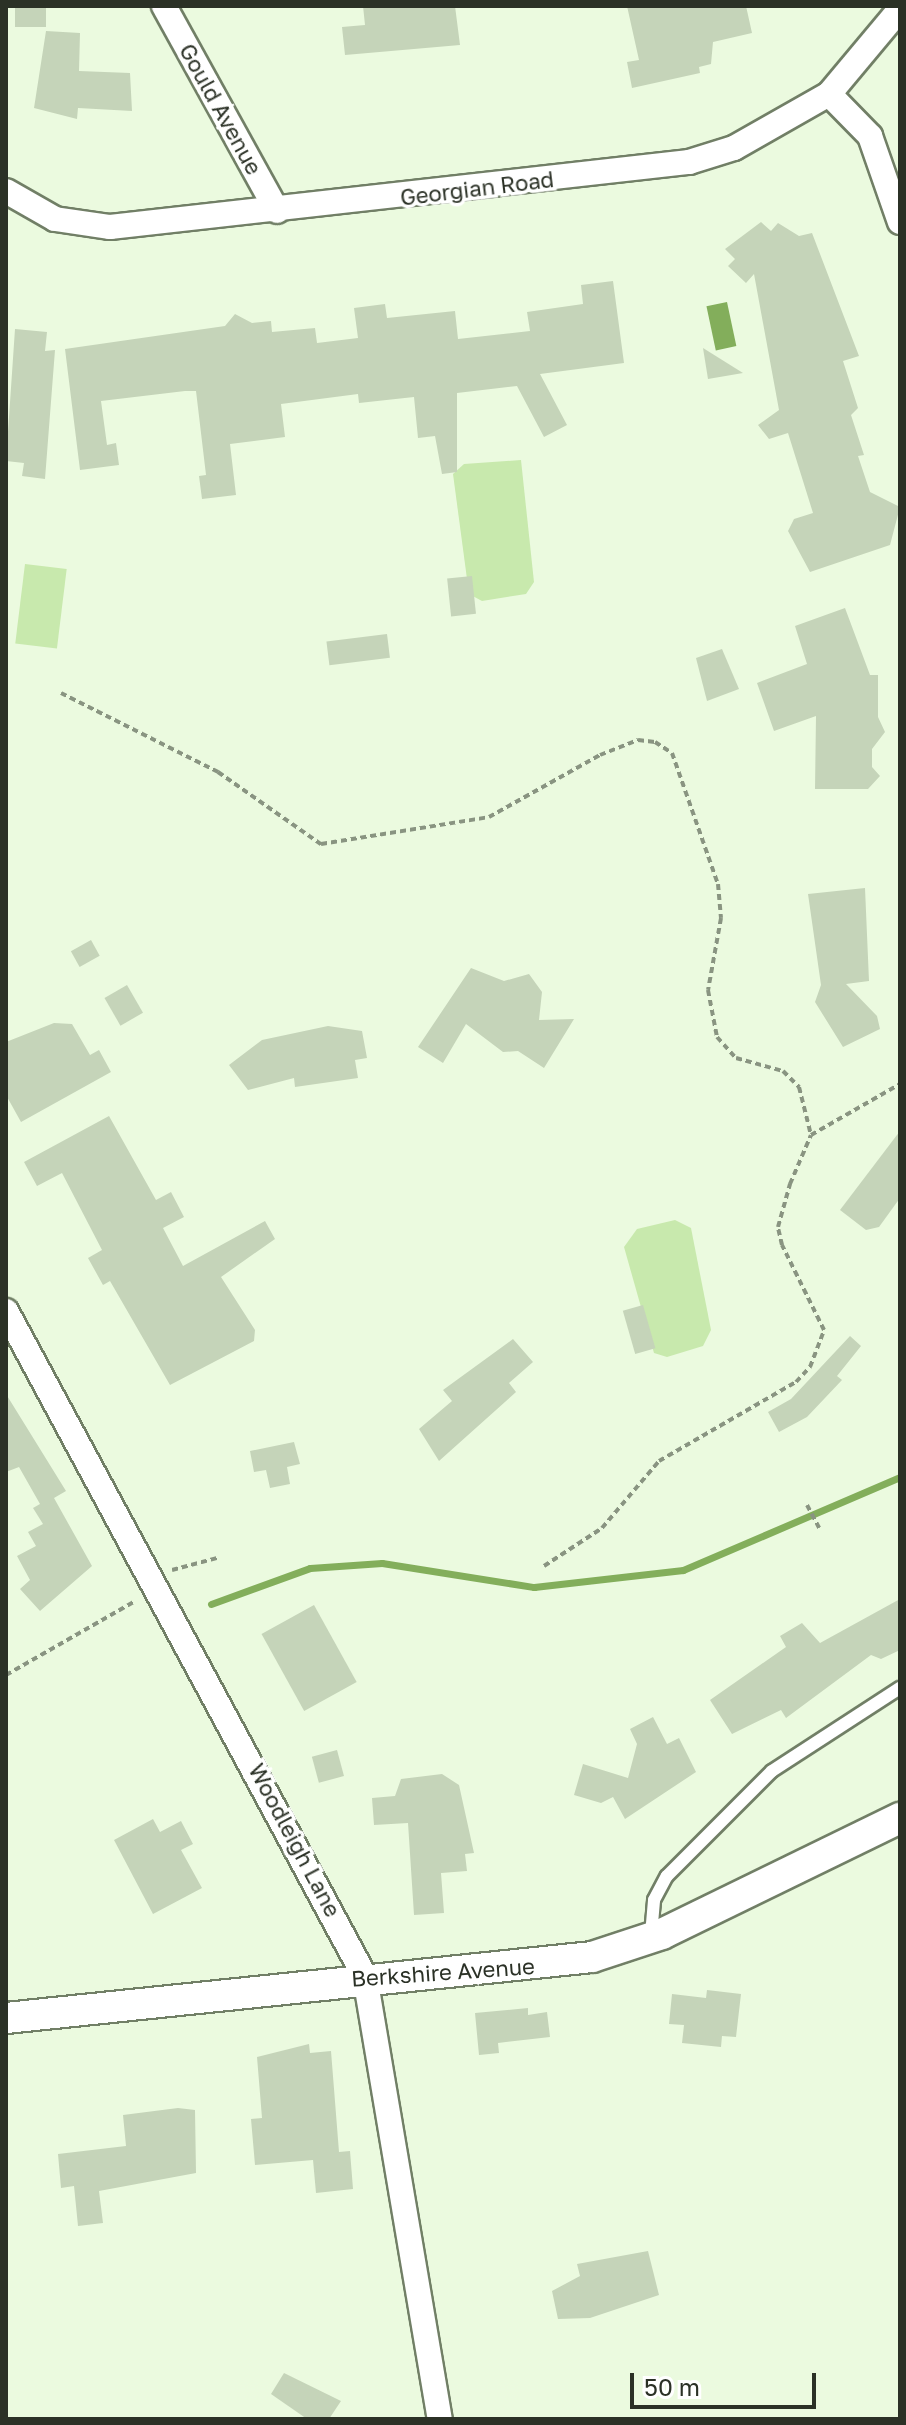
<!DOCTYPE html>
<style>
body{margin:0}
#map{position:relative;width:906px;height:2425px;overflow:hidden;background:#ebfadf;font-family:"Golos Text",sans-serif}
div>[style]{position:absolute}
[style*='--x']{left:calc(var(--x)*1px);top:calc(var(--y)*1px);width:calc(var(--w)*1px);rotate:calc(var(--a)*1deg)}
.green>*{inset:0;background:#c8e9ad;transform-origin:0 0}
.water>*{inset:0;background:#83ae5b;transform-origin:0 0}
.stream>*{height:7px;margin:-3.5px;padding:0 3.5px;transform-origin:3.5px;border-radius:3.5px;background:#83ae5b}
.building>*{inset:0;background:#c5d4b9;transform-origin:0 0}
.path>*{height:4px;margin-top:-2px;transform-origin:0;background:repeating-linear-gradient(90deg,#899481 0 6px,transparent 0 10px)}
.roads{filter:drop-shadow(2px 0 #717f66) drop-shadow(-2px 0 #717f66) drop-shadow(0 2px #717f66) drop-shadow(0 -2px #717f66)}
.service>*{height:12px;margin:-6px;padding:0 6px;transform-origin:6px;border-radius:6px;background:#fff}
.minor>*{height:24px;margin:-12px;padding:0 12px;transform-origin:12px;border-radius:12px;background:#fff}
.tertiary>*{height:30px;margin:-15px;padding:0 15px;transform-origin:15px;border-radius:15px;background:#fff}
span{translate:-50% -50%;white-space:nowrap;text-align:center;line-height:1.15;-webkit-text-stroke:7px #fff;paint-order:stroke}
.street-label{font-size:22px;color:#2b3126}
.frame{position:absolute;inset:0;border:8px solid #2b3126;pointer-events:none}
.scale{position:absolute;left:630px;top:2373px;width:186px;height:36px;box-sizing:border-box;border:4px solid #2b3126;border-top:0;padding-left:10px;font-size:24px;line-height:28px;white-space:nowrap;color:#2b3126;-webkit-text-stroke:6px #fff;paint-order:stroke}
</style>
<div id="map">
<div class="green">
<div style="clip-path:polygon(521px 460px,534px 582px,526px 594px,482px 601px,469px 594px,453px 474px,464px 464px)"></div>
<div style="left:25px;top:564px;width:42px;height:80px;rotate:7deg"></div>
<div style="clip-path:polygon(675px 1220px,691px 1228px,711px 1330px,703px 1346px,667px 1357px,654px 1353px,624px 1247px,637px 1229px)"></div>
</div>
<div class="water">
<div style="left:727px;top:302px;width:45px;height:21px;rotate:78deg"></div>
</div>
<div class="stream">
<div style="--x:211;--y:1604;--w:105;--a:-20"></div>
<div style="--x:310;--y:1568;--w:72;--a:-4"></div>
<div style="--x:382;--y:1563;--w:154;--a:9"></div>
<div style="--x:534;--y:1587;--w:150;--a:-6.5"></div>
<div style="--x:683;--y:1570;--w:236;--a:-23.2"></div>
</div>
<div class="building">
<div style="left:15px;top:6px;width:31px;height:21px"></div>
<div style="clip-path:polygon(363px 6px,455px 6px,460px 45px,345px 55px,342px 27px,365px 25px)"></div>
<div style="clip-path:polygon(627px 6px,746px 6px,752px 33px,713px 42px,711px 64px,699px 67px,700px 73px,632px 88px,627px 62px,639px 60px)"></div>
<div style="clip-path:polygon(46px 31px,80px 33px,79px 71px,130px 73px,132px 111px,78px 108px,77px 119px,34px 108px)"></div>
<div style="clip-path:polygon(761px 222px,771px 231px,778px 223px,799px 236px,812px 233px,859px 356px,843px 361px,858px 408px,851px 415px,864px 455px,858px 456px,870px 492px,900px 507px,890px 545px,810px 572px,788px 531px,794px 519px,813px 513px,788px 433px,769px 439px,758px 425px,779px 410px,754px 274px,746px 283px,728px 266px,735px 259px,725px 249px)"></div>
<div style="clip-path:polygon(613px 281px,624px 363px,540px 374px,567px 425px,544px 437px,517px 386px,457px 393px,457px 472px,442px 474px,435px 436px,418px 438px,414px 397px,359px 403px,358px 394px,281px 404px,285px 437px,230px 444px,236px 495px,202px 499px,199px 476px,206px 475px,196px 391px,185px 391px,101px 401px,107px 445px,116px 443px,119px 465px,80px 470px,65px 349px,225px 326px,235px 314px,252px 323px,271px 321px,272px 332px,315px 328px,317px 343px,358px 338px,354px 308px,385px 304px,387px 318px,455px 311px,458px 339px,530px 331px,527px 312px,583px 304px,581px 285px)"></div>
<div style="clip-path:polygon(15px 329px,47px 332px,45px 351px,55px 350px,45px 479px,22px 476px,24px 463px,6px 461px)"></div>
<div style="clip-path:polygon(703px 348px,743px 373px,708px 379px)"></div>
<div style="left:472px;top:576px;width:38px;height:25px;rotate:84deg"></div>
<div style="clip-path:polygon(845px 608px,870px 675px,878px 675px,878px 717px,885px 732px,872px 749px,872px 767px,880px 776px,868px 789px,815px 789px,816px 716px,774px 731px,757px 683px,807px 664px,795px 626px)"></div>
<div style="left:387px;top:634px;width:24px;height:61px;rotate:83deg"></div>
<div style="clip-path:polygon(722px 649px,739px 689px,707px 701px,696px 658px)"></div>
<div style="clip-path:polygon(865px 888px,869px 981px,846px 984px,877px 1016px,880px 1029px,843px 1047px,815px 1002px,821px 985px,808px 894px)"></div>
<div style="left:91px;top:940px;width:18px;height:23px;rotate:61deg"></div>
<div style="clip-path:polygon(471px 968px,504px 981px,529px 974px,542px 992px,539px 1020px,574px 1019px,544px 1068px,518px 1051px,503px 1052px,466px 1024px,443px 1063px,418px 1047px)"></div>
<div style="left:127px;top:985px;width:32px;height:26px;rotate:60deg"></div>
<div style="clip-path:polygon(54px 1023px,72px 1024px,90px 1055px,99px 1050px,111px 1072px,21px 1122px,6px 1095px,6px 1042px)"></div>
<div style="clip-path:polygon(328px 1026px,362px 1031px,367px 1058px,355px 1060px,358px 1078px,295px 1087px,294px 1078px,248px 1090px,229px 1065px,262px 1040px)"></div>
<div style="clip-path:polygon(109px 1116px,156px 1200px,171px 1192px,184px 1217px,163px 1228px,183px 1266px,265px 1221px,275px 1239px,221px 1277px,255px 1330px,254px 1341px,170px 1385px,110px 1281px,103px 1285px,88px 1258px,102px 1250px,62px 1173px,37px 1186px,24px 1162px)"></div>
<div style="clip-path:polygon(900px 1131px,900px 1198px,879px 1227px,866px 1230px,840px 1210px)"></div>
<div style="left:643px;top:1305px;width:45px;height:21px;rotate:74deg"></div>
<div style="clip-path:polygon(850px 1336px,861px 1346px,837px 1376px,842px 1380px,807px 1417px,779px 1432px,768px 1412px,791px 1399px)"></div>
<div style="clip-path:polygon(513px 1339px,533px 1362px,509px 1383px,516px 1392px,439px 1461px,419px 1429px,452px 1401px,443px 1390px)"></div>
<div style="clip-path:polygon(6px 1394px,66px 1491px,54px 1498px,92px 1566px,40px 1611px,20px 1589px,30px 1580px,17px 1556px,36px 1546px,28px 1532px,43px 1524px,33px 1508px,40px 1504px,19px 1467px,6px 1472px)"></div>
<div style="clip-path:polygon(294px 1442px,300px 1464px,287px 1467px,290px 1484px,270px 1488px,266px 1470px,254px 1472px,250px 1451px)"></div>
<div style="clip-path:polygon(900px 1599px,900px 1650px,881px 1659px,871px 1655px,786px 1718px,781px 1710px,732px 1734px,710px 1700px,786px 1647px,780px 1636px,802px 1623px,820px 1643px)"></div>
<div style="left:314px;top:1605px;width:88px;height:60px;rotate:61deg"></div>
<div style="clip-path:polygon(653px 1717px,667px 1744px,679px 1738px,696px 1772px,625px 1819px,613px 1797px,601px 1803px,574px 1795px,583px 1764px,628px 1778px,637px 1744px,630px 1729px)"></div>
<div style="left:337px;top:1750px;width:27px;height:26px;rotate:75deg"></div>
<div style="clip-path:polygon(442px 1774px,459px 1785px,474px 1853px,465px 1854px,467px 1871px,441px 1873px,444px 1913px,414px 1915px,408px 1823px,374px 1825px,372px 1798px,395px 1796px,401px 1779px)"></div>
<div style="clip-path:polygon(153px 1819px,160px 1832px,181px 1821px,193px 1844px,181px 1850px,202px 1888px,153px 1914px,114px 1840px)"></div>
<div style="clip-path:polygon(707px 1990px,741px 1994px,736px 2037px,722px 2036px,721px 2047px,682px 2043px,684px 2025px,669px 2024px,672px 1994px,706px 1998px)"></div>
<div style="clip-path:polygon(528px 2008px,528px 2015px,547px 2012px,550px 2037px,498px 2043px,499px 2053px,479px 2055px,475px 2013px)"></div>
<div style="clip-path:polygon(309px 2044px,310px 2053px,331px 2051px,339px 2152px,350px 2151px,353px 2189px,316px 2193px,313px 2160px,255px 2165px,251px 2119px,262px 2118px,257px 2057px)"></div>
<div style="clip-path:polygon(178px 2108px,195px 2110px,196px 2173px,99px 2191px,103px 2223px,78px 2226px,74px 2186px,61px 2188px,58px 2154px,126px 2146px,123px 2115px)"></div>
<div style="clip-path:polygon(648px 2251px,659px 2295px,590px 2318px,558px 2319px,552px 2291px,580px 2276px,577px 2264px)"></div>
<div style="clip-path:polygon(284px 2373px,341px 2401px,329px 2419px,307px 2419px,271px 2394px)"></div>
</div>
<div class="path">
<div style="--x:61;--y:693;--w:176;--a:26.7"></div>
<div style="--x:218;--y:772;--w:126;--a:35"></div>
<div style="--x:321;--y:844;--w:170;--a:-9.1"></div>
<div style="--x:489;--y:817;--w:127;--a:-29.2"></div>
<div style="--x:600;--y:755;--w:41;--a:-21.5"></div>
<div style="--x:638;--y:740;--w:17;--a:7"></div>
<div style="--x:655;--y:742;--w:20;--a:33"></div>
<div style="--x:672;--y:753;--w:139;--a:70.7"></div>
<div style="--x:718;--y:884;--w:34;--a:85"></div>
<div style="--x:721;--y:918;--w:73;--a:100.2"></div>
<div style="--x:708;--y:990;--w:48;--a:79.2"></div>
<div style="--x:717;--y:1037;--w:28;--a:48"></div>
<div style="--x:736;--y:1058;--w:49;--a:15.5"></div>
<div style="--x:783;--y:1071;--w:23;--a:45"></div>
<div style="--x:799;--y:1087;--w:49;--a:76"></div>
<div style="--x:807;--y:1505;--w:26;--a:62"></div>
<div style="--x:544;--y:1566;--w:69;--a:-33.2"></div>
<div style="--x:602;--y:1528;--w:88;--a:-49.6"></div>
<div style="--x:659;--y:1461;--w:158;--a:-30"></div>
<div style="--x:796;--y:1382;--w:21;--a:-47"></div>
<div style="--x:810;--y:1367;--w:40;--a:-69"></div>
<div style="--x:824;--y:1330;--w:95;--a:-116.3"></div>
<div style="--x:782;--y:1245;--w:18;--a:-103"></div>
<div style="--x:778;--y:1227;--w:45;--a:-74.4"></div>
<div style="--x:790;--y:1184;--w:53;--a:-66.8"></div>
<div style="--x:811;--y:1135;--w:103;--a:-29.8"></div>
<div style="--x:172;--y:1570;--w:47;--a:-14.9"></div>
<div style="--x:6;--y:1675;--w:149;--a:-29.8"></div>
</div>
<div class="roads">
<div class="service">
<div style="--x:651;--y:1935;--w:35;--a:-85"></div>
<div style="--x:654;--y:1900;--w:27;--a:-62"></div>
<div style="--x:667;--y:1876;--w:148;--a:-45"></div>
<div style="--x:772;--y:1771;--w:153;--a:-33"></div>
</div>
<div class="minor">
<div style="--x:164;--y:6;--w:234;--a:61.1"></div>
<div style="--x:829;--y:94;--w:59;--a:45.7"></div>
<div style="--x:870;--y:136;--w:91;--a:70.8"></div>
<div style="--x:6;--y:191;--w:56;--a:29.7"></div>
<div style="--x:55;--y:219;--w:56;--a:8.3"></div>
<div style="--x:110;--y:227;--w:583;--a:-6.41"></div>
<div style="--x:689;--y:162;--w:47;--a:-17.3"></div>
<div style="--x:734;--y:148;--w:109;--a:-29.6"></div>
<div style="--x:829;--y:94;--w:111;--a:-50.1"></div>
<div style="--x:6;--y:1311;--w:757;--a:61.67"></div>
<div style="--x:365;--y:1977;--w:448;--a:80.4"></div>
</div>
<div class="tertiary">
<div style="--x:6;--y:2018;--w:589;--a:-5.94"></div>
<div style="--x:592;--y:1957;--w:74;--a:-18.2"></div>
<div style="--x:662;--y:1934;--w:265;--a:-26"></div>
</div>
</div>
<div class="street-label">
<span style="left:221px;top:109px;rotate:61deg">Gould Avenue</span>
<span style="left:477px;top:188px;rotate:-7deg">Georgian Road</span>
<span style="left:295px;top:1840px;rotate:62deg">Woodleigh Lane</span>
<span style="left:443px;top:1972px;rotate:-4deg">Berkshire Avenue</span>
</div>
<div class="frame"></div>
<div class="scale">50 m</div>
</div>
